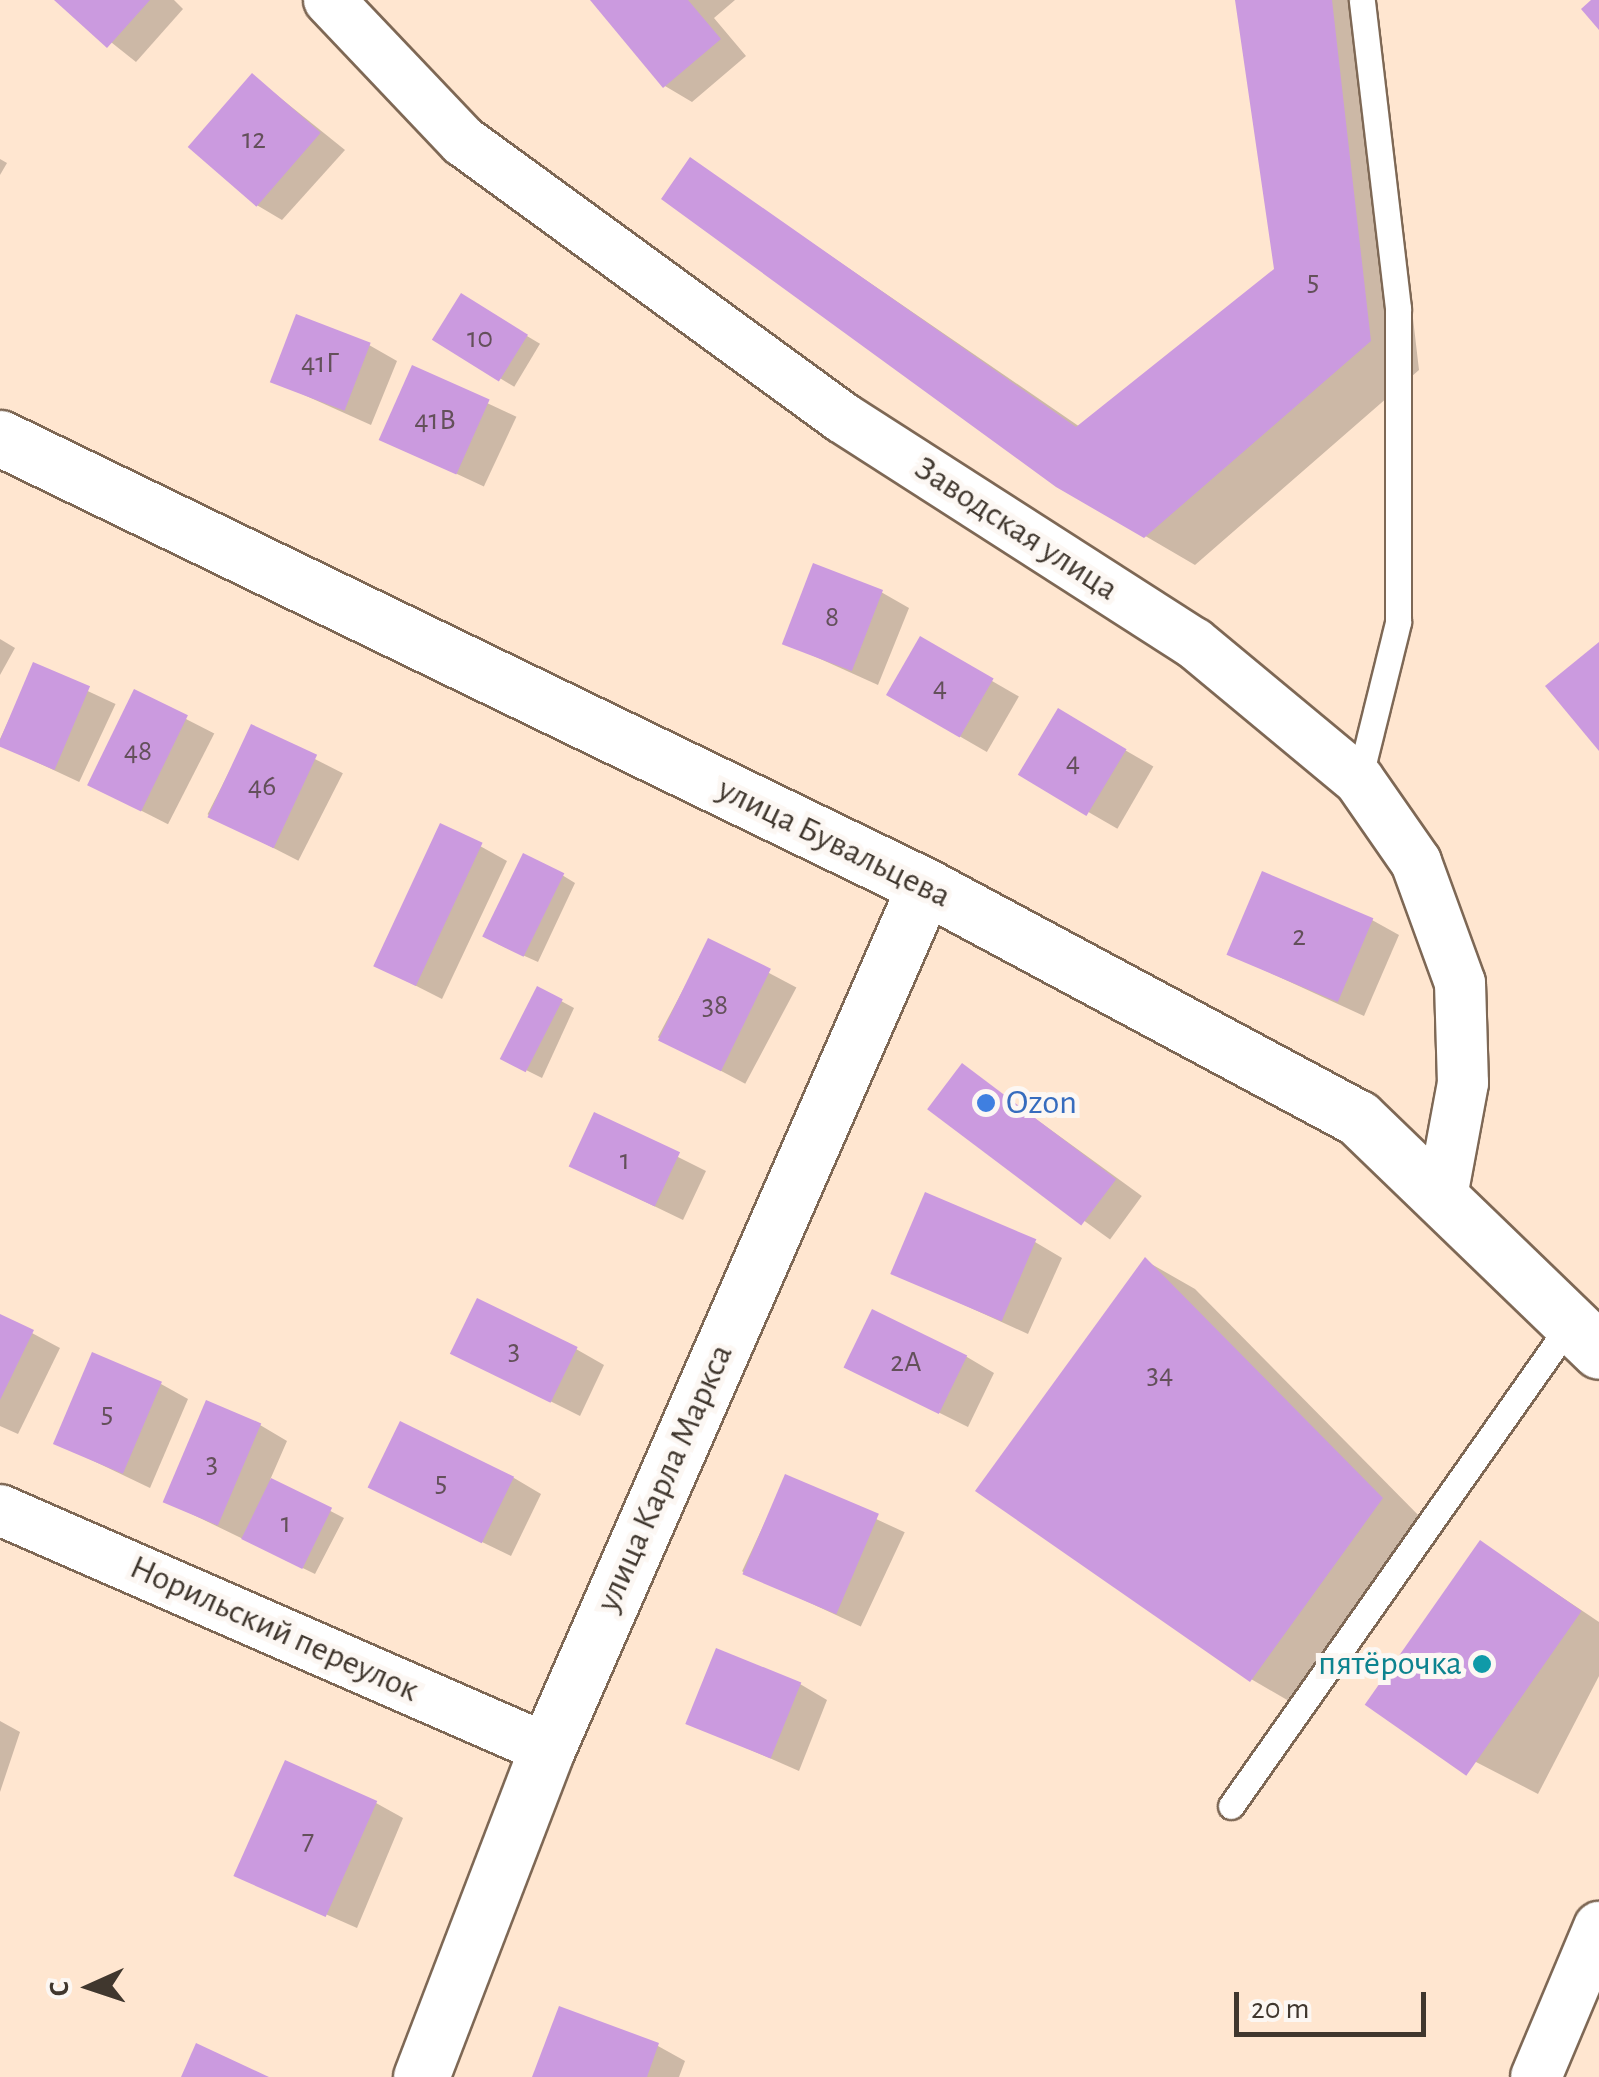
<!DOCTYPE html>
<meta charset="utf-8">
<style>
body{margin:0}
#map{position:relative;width:1599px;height:2077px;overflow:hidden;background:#ffe6d0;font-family:"Alegreya Sans",sans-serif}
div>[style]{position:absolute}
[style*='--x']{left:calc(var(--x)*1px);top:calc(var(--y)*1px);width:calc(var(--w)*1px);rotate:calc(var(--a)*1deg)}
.shadow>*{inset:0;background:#0003;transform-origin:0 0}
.building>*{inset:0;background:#cb9adf;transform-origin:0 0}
.roads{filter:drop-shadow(2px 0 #7e6855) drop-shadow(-2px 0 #7e6855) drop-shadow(0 2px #7e6855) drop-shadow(0 -2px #7e6855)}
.lane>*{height:25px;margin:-12.5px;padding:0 12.5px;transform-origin:12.5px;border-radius:12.5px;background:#fff}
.street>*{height:50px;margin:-25px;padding:0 25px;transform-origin:25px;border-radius:25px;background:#fff}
.secondary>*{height:55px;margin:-27.5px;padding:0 27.5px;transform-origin:27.5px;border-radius:27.5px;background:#fff}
.dots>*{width:28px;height:28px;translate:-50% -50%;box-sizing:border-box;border:5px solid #fcf7f3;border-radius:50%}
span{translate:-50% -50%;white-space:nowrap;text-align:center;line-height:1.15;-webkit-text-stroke:10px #fcf7f3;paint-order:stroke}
.number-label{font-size:30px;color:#63505a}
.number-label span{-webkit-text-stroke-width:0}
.street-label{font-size:35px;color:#40372e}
.shop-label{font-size:35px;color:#366cbe}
.left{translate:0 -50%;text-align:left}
.culture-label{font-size:35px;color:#0d838f}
.right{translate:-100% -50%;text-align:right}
.north{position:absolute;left:40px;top:1937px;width:100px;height:100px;-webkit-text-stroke:8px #fcf7f3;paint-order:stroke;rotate:267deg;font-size:28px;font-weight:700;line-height:40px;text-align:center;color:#40372e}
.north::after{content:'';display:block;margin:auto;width:35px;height:45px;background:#40372e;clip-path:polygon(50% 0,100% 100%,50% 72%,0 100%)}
.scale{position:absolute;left:1234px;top:1992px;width:192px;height:45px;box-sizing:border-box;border:5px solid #40372e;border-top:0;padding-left:12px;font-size:30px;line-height:35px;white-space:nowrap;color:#40372e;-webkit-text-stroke:8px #fcf7f3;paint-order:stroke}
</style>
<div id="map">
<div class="shadow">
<div style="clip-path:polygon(58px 0,174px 0,183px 9px,136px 62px)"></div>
<div style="clip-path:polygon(593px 0,735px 0,714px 18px,746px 56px,692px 102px,665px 86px)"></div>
<div style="clip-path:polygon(1237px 0,1376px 0,1419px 370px,1195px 565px,1058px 485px,691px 160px,1080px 427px,1276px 270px)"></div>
<div style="clip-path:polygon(253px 76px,345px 150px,282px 220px,255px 204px)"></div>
<div style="clip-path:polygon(0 159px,7px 163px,0 175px)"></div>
<div style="left:462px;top:297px;width:91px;height:50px;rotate:31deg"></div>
<div style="clip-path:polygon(369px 345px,397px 361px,371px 425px,273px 381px)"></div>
<div style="left:414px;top:369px;width:113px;height:77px;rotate:25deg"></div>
<div style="clip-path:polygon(881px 592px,909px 608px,878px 685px,785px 643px)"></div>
<div style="clip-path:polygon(0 639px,15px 648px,0 675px)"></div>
<div style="left:921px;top:640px;width:113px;height:64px;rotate:30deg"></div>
<div style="left:34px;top:666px;width:90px;height:86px;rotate:25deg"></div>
<div style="left:135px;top:693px;width:89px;height:102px;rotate:27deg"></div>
<div style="left:1059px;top:712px;width:109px;height:72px;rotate:30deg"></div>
<div style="left:252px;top:727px;width:102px;height:98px;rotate:27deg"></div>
<div style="clip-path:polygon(480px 846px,507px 861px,442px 999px,375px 965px)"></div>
<div style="clip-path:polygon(562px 875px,575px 883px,538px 962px,498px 944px)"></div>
<div style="clip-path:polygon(1372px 920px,1399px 935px,1364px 1016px,1229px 954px)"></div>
<div style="left:709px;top:941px;width:99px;height:109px;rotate:28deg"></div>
<div style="clip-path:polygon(561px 1001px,574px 1008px,542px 1078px,518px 1066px)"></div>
<div style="left:963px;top:1066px;width:221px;height:54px;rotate:36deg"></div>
<div style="clip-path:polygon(596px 1116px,706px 1171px,683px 1220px,600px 1180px)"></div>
<div style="clip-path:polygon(1035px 1242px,1062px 1258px,1028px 1334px,892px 1272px)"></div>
<div style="clip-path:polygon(1146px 1261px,1195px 1289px,1431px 1528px,1301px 1708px,1251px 1679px)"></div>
<div style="clip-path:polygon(0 1316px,60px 1348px,18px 1434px,0 1426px)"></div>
<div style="clip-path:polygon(576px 1349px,604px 1365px,580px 1416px,454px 1353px)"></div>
<div style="clip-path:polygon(967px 1357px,994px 1373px,968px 1427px,847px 1367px)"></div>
<div style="clip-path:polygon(161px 1384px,188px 1399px,150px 1488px,56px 1443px)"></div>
<div style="clip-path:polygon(260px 1425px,287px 1441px,270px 1480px,344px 1518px,315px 1574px,167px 1502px)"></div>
<div style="left:786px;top:1477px;width:131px;height:104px;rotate:25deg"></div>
<div style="clip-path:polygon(514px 1478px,541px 1494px,511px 1556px,399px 1502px)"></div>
<div style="clip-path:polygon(1481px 1543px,1599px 1622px,1599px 1676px,1538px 1794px,1385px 1715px)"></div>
<div style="clip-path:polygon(800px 1684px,827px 1700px,799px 1771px,689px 1723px)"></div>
<div style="clip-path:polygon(0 1721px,20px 1732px,0 1792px)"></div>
<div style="clip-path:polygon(376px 1803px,403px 1818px,357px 1928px,244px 1878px)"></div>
<div style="clip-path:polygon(560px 2009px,658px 2046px,685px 2061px,679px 2077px,534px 2077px)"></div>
</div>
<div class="building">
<div style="clip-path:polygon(54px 0,150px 0,107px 48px)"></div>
<div style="clip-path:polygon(590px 0,688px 0,721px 39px,663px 88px)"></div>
<div style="clip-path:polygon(1235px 0,1332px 0,1371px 341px,1144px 538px,1056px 487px,661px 199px,690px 157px,1076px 427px,1274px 269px)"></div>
<div style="clip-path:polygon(1591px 0,1599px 0,1599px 30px,1581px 9px)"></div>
<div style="left:252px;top:73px;width:91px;height:98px;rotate:41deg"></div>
<div style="left:461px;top:293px;width:79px;height:55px;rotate:32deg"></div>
<div style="left:296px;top:314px;width:80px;height:73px;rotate:21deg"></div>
<div style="left:412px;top:365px;width:85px;height:82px;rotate:24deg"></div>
<div style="left:813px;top:563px;width:75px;height:87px;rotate:21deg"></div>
<div style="left:920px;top:636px;width:85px;height:68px;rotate:30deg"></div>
<div style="clip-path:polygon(1599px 642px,1599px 751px,1545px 686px)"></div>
<div style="left:33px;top:662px;width:62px;height:91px;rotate:23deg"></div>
<div style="left:134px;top:689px;width:60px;height:107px;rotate:26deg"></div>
<div style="left:1058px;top:708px;width:80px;height:78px;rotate:31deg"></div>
<div style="left:251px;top:724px;width:73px;height:103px;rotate:25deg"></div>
<div style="left:440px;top:823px;width:47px;height:158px;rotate:25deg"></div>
<div style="left:523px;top:853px;width:46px;height:93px;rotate:26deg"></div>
<div style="left:1262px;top:871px;width:121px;height:91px;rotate:23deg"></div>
<div style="left:708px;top:938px;width:70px;height:114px;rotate:26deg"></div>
<div style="left:537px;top:986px;width:29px;height:82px;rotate:27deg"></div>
<div style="left:962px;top:1063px;width:193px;height:58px;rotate:37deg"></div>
<div style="left:594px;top:1112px;width:95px;height:60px;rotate:25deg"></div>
<div style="left:925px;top:1192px;width:121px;height:89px;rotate:23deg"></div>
<div style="clip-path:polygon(1145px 1257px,1383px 1498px,1250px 1682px,975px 1491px)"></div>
<div style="left:477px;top:1298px;width:112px;height:62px;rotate:26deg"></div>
<div style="left:872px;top:1309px;width:106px;height:65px;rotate:26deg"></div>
<div style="clip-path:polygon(0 1314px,34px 1330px,0 1400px)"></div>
<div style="left:92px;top:1352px;width:76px;height:100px;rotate:23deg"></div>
<div style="left:206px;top:1400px;width:60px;height:111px;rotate:23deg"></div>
<div style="left:400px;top:1421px;width:127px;height:74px;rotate:26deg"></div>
<div style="left:785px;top:1474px;width:102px;height:109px;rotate:23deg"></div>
<div style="left:271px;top:1478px;width:68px;height:68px;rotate:26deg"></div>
<div style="left:1480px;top:1540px;width:124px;height:201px;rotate:35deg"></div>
<div style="left:716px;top:1648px;width:92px;height:82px;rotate:22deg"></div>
<div style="left:285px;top:1760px;width:101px;height:127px;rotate:24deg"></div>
<div style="clip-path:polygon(559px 2006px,659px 2043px,647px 2077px,532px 2077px)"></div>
<div style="clip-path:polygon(196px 2043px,269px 2077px,181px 2077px)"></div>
</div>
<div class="roads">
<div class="lane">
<div style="--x:1359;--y:780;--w:163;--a:-76.1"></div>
<div style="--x:1398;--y:622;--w:314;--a:-90"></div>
<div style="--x:1398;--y:308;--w:310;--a:-96.7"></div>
<div style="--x:1231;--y:1806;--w:594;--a:-54.87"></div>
</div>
<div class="street">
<div style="--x:329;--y:0;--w:195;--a:46.5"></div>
<div style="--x:463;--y:141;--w:470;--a:36.1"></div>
<div style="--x:843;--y:418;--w:417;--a:32.7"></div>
<div style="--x:1194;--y:643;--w:214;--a:39.7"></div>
<div style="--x:1359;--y:780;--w:100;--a:55.2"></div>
<div style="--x:1416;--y:862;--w:129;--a:70"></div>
<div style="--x:1460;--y:983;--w:100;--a:88.3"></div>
<div style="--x:1463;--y:1083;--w:115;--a:100.5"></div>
<div style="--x:0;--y:1510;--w:597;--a:23.6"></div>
<div style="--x:1536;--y:2077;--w:163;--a:-67.2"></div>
</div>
<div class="secondary">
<div style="--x:0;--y:438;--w:1028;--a:25.84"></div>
<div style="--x:925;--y:886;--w:491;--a:28.2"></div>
<div style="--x:1358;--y:1118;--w:335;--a:44"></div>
<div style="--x:421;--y:2077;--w:351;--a:-69"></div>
<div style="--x:547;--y:1749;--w:942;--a:-66.35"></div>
</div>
</div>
<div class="dots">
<div style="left:986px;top:1103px;background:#3f7fe0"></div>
<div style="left:1482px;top:1664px;background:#0f9aa8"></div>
</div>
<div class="number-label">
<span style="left:254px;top:139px">12</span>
<span style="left:1313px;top:281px">5</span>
<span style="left:480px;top:338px">10</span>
<span style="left:320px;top:363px">41Г</span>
<span style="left:435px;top:420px">41В</span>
<span style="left:832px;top:617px">8</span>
<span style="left:940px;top:687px">4</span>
<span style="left:138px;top:751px">48</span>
<span style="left:1073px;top:762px">4</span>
<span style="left:262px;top:786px">46</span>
<span style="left:1299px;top:936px">2</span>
<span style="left:715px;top:1005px">38</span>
<span style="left:625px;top:1160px">1</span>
<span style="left:514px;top:1350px">3</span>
<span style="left:906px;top:1362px">2А</span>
<span style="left:1160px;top:1374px">34</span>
<span style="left:107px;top:1413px">5</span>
<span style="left:212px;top:1463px">3</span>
<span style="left:441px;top:1482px">5</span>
<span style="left:286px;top:1523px">1</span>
<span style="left:308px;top:1840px">7</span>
</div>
<div class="street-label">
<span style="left:1016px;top:529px;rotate:33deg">Заводская улица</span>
<span style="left:834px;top:843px;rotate:26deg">улица Бувальцева</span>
<span style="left:665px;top:1478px;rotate:-66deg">улица Карла Маркса</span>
<span style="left:274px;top:1629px;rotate:24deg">Норильский переулок</span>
</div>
<div class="shop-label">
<span class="left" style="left:1006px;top:1103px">Ozon</span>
</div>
<div class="culture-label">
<span class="right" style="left:1462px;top:1664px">пятёрочка</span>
</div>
<div class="north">С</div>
<div class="scale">20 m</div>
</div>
